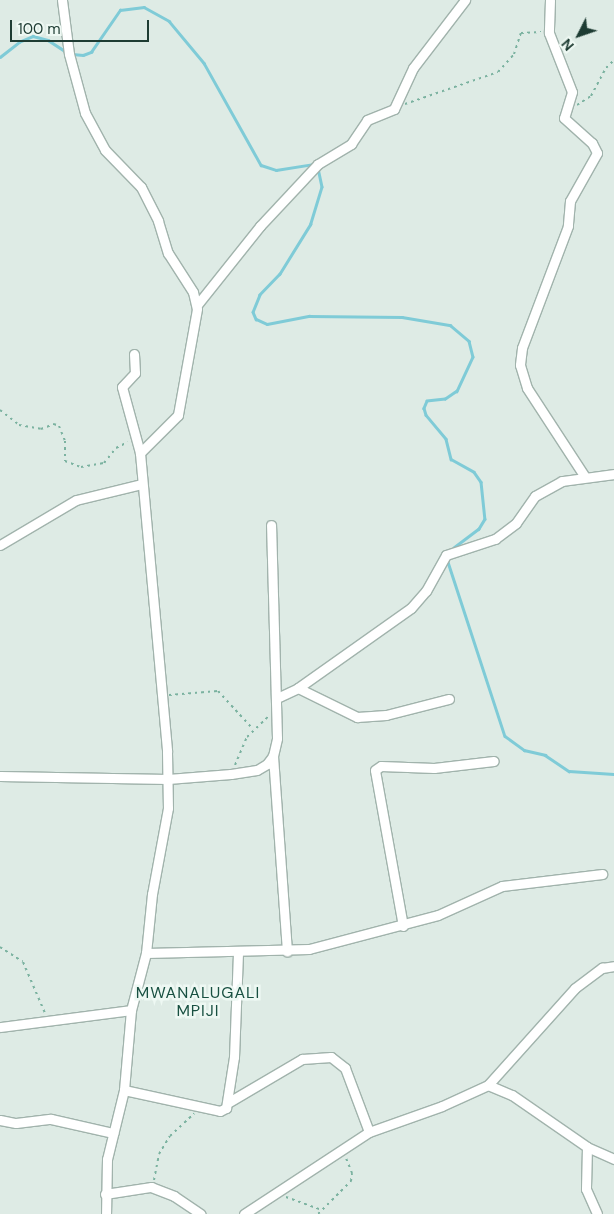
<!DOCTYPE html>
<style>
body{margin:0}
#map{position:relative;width:614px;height:1214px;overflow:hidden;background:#deebe5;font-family:"DM Sans",sans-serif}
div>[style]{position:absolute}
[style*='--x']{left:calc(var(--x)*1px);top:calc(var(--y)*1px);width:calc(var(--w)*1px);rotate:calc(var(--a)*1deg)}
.stream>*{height:2.5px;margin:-1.25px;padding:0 1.25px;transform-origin:1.25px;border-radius:1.25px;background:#7fcbd7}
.path>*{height:2px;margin-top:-1px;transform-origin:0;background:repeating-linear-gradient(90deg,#7bb2a0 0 2.5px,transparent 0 6.5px)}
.roads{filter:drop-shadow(1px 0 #a1b3ac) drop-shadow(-1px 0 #a1b3ac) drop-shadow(0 1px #a1b3ac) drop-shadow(0 -1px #a1b3ac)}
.street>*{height:9px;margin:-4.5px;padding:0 4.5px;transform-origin:4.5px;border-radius:4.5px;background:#fff}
span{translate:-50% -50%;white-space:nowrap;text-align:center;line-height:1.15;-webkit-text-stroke:5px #eef8f3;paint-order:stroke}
.quarter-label{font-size:16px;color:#185041;letter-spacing:1px}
.north{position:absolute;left:554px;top:10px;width:50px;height:50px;-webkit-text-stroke:4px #eef8f3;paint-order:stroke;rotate:229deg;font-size:14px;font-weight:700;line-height:20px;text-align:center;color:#1e3c33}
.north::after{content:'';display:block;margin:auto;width:18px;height:22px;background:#1e3c33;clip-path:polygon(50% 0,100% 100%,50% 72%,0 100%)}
.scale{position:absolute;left:10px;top:20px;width:139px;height:22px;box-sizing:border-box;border:2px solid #1e3c33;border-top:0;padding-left:6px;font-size:15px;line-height:18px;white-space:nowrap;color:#1e3c33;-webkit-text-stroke:4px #eef8f3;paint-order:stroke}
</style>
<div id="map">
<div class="stream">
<div style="--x:72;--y:54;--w:11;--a:5"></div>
<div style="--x:83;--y:55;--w:9;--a:-21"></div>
<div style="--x:91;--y:52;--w:51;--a:-55.4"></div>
<div style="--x:120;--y:10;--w:24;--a:-7"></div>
<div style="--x:144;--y:7;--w:29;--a:29"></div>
<div style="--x:169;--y:21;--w:55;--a:50.2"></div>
<div style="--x:204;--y:63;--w:117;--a:60.8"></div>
<div style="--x:261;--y:165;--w:16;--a:18"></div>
<div style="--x:276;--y:170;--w:37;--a:-9"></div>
<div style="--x:0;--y:57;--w:24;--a:-38"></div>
<div style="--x:19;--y:42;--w:15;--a:-23"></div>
<div style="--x:33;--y:36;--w:16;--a:15"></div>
<div style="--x:48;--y:40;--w:20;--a:33"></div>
<div style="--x:318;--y:168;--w:19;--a:78"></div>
<div style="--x:322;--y:187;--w:39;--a:107"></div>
<div style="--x:311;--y:224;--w:59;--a:121.8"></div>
<div style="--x:280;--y:274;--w:29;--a:134"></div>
<div style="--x:260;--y:295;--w:18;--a:112"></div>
<div style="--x:253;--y:312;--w:8;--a:67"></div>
<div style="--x:256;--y:319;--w:12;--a:24"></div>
<div style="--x:267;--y:324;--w:43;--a:-10.8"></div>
<div style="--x:309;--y:316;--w:93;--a:0.6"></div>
<div style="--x:402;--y:317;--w:49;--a:9.5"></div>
<div style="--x:450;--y:325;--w:25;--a:40"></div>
<div style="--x:469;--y:341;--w:16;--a:76"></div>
<div style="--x:473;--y:357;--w:38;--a:115"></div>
<div style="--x:457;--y:391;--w:14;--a:146"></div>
<div style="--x:445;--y:399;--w:18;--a:174"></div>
<div style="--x:427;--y:401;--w:8;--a:113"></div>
<div style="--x:424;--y:408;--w:7;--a:74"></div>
<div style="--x:426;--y:415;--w:31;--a:50"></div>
<div style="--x:446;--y:439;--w:21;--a:76"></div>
<div style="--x:451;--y:459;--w:26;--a:29"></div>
<div style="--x:474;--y:472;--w:12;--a:55"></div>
<div style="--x:481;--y:482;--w:37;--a:84"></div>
<div style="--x:485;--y:519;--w:12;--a:121"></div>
<div style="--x:479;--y:529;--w:31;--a:143"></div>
<div style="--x:447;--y:559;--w:186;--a:71.9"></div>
<div style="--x:505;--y:736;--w:24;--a:36"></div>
<div style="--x:524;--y:750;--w:22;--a:13"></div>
<div style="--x:545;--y:755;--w:29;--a:34"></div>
<div style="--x:569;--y:771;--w:45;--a:3.8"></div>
</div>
<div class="path">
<div style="--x:405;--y:104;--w:98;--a:-19"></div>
<div style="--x:498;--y:72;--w:24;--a:-48"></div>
<div style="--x:514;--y:54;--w:22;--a:-72"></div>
<div style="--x:521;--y:33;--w:20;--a:-3"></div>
<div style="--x:577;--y:105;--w:17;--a:-33"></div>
<div style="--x:591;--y:96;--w:32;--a:-62"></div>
<div style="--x:606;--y:68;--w:11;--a:-45"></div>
<div style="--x:0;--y:410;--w:24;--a:38"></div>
<div style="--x:19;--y:425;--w:22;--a:10"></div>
<div style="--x:41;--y:429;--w:14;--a:-21"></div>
<div style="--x:54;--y:424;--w:5;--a:22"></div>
<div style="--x:59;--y:426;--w:16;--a:68"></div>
<div style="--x:65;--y:441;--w:20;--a:90"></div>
<div style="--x:65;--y:461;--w:17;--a:21"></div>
<div style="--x:81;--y:467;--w:23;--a:-10"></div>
<div style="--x:104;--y:463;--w:19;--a:-51"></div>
<div style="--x:116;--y:448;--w:13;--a:-27"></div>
<div style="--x:169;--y:695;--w:49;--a:-4.7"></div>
<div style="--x:218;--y:691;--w:52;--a:47.4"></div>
<div style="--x:235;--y:765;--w:30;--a:-67"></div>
<div style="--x:247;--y:737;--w:29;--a:-44"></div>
<div style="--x:0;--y:947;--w:27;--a:33"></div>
<div style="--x:23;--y:962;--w:56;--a:66.7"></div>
<div style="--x:154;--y:1180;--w:26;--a:-79"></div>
<div style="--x:159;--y:1154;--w:21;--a:-59"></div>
<div style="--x:170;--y:1136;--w:33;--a:-43"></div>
<div style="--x:286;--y:1197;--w:37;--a:20"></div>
<div style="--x:318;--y:1214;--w:47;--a:-45"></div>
<div style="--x:351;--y:1181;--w:8;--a:-83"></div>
<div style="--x:352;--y:1173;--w:16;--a:-112"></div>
</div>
<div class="roads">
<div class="street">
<div style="--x:62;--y:0;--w:54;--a:82.6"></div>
<div style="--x:69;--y:54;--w:61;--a:74.8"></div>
<div style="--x:85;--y:113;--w:42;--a:61.6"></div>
<div style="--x:105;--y:150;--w:52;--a:45.8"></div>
<div style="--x:141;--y:187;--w:38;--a:63"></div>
<div style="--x:158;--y:221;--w:34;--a:73"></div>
<div style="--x:168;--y:253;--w:46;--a:57.3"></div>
<div style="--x:193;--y:292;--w:17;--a:77"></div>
<div style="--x:197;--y:309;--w:108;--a:100.2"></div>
<div style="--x:178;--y:415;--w:54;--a:135"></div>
<div style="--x:140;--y:453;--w:300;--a:84.8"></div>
<div style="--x:167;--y:752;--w:56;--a:89"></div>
<div style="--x:168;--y:808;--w:87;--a:100.5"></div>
<div style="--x:152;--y:894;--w:59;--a:95.8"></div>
<div style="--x:146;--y:953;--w:59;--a:104.7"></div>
<div style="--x:131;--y:1010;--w:80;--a:95"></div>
<div style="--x:124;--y:1090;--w:71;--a:103.8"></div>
<div style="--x:107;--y:1159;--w:55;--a:91"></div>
<div style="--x:550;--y:0;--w:33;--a:92"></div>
<div style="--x:549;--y:33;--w:63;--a:68.7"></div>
<div style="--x:572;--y:92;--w:27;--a:107"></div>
<div style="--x:564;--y:118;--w:38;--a:42"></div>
<div style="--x:592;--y:143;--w:11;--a:63"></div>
<div style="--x:597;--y:153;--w:55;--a:119.4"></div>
<div style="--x:570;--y:201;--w:25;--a:95"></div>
<div style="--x:568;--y:226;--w:130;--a:110.7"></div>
<div style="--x:522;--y:348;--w:17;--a:97"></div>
<div style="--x:520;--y:365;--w:24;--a:73"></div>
<div style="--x:527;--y:388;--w:106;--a:56.9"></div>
<div style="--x:197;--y:305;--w:101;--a:-51.4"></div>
<div style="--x:260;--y:226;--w:85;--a:-46.9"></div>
<div style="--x:318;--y:164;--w:39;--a:-31"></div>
<div style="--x:351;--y:144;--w:29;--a:-56"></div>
<div style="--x:367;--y:120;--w:29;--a:-22"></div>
<div style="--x:394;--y:109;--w:45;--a:-65.1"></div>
<div style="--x:413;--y:68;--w:86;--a:-52.6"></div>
<div style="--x:134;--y:354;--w:19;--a:87"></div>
<div style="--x:135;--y:373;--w:19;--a:133"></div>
<div style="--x:122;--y:387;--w:68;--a:74.7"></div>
<div style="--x:0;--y:545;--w:88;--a:-30.6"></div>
<div style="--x:76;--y:500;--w:67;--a:-13.8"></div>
<div style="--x:298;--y:688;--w:138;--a:-35.3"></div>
<div style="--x:411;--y:608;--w:23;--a:-49"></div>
<div style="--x:426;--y:591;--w:41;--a:-60.9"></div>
<div style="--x:446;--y:555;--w:52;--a:-18.1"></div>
<div style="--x:495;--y:539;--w:26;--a:-37"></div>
<div style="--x:516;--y:523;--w:33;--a:-55"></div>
<div style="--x:535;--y:496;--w:31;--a:-29"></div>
<div style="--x:562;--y:481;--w:52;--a:-7.7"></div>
<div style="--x:277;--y:698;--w:23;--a:-25"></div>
<div style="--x:298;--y:688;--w:66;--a:26.2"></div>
<div style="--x:357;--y:717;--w:29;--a:-4"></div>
<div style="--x:386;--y:715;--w:65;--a:-14.3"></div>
<div style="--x:273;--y:756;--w:196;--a:85.9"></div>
<div style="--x:0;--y:776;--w:168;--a:1"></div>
<div style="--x:168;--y:779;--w:63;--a:-4.5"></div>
<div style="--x:231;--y:774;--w:26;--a:-9"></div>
<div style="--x:257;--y:770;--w:12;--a:-31"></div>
<div style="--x:267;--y:764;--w:10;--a:-53"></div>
<div style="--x:273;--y:756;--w:18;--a:-77"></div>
<div style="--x:277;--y:738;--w:213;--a:-91.6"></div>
<div style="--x:403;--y:926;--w:158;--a:-100.2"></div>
<div style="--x:375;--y:770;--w:7;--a:-34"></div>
<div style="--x:381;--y:766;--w:53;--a:2.2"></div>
<div style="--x:434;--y:768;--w:60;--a:-6.7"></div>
<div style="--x:146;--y:953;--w:163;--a:-1.4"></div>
<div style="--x:309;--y:949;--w:133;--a:-14.8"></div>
<div style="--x:438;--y:915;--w:70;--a:-24.4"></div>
<div style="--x:502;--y:886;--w:101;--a:-6.8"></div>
<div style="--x:0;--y:1027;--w:132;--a:-7.4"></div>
<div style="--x:488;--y:1085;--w:26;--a:23"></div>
<div style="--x:512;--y:1095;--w:91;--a:34.7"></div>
<div style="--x:587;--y:1147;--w:30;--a:24"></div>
<div style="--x:124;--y:1090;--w:98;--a:12.3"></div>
<div style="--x:220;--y:1111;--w:7;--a:-27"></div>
<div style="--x:226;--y:1108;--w:52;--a:-81.1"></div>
<div style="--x:234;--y:1057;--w:105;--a:-87.8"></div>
<div style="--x:229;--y:1102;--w:85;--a:-30.5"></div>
<div style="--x:302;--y:1059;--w:29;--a:-4"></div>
<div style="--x:331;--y:1057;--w:18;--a:38"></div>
<div style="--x:345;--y:1068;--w:68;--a:69.4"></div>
<div style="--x:0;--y:1120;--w:16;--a:11"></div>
<div style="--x:16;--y:1123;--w:35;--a:-7"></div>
<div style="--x:51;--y:1119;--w:64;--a:12.7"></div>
<div style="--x:587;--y:1147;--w:42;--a:91.4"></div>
<div style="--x:586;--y:1189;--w:27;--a:66"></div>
<div style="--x:105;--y:1194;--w:47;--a:-8.7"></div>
<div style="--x:151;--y:1187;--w:25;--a:21"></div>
<div style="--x:174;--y:1196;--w:32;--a:34"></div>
<div style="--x:244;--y:1214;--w:149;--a:-33.3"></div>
<div style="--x:369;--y:1132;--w:77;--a:-19.6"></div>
<div style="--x:442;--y:1106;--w:51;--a:-24.5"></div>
<div style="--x:488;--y:1085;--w:130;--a:-48.1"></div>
<div style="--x:575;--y:988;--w:34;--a:-37"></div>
<div style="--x:602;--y:968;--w:12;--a:-9"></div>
</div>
</div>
<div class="quarter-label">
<span style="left:198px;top:1002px">MWANALUGALI<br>MPIJI</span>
</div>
<div class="north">N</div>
<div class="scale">100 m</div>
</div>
